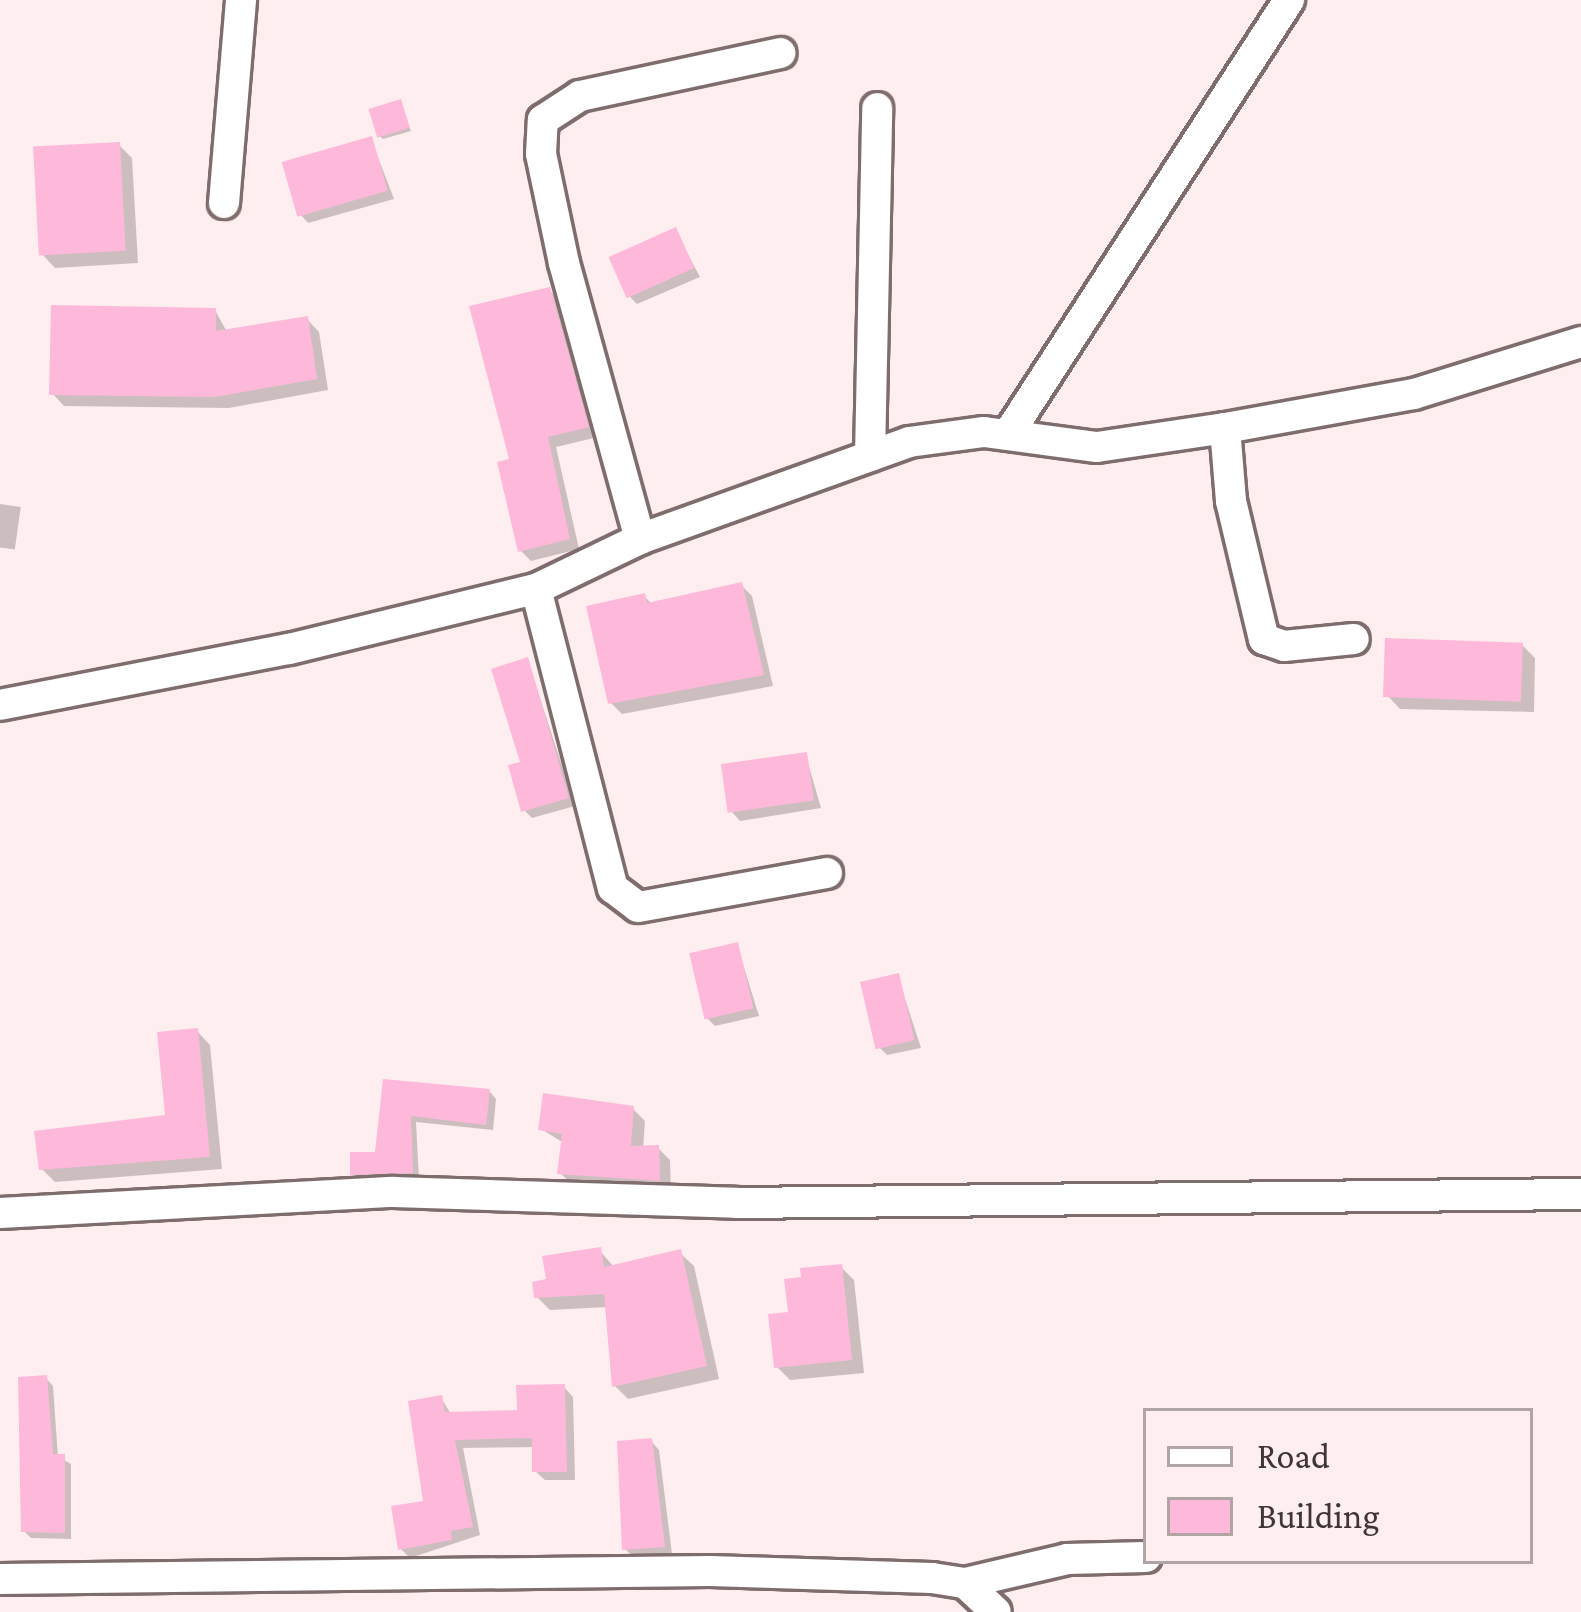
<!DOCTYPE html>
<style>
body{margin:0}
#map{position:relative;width:1581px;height:1612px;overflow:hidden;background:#ffeeef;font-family:"Crimson Pro",serif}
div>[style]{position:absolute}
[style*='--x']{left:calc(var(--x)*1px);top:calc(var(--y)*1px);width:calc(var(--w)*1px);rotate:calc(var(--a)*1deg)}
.shadow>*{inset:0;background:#0003;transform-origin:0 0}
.building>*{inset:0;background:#feb8da;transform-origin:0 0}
.roads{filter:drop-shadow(3px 0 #7f6d6e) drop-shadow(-3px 0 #7f6d6e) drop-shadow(0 3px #7f6d6e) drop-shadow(0 -3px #7f6d6e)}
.street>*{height:30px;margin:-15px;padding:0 15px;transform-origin:15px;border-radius:15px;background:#fff}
span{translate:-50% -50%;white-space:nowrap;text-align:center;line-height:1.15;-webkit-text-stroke:9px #ffeeef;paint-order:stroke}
.legend{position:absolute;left:1143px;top:1408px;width:390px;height:156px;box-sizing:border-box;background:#ffeeef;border:3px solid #b1a4a5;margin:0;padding:15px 21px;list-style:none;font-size:36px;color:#3d3536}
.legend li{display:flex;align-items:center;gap:24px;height:60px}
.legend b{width:60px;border:3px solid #b1a4a5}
</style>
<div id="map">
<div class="shadow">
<div style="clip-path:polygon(400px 103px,411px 131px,383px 139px,380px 136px)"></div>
<div style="clip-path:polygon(371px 139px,394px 199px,308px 223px,300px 214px)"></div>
<div style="clip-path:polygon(119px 145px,132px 158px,138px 263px,55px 268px,42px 254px)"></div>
<div style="clip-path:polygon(675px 230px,700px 277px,637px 304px,629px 296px)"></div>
<div style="clip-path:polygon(550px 291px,560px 301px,598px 437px,556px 447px,579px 549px,531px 561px,520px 550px,513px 461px)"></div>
<div style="clip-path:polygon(215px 310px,227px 332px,307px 319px,319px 332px,328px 390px,229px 408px,64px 406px,52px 393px)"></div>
<div style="left:0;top:504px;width:21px;height:43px;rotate:8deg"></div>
<div style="clip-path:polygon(741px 585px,752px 596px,773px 686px,622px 714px,611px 703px,644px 596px,653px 605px)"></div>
<div style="clip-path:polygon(1522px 645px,1535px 658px,1534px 712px,1400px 709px,1387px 695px)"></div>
<div style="clip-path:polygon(528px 661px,575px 806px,532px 818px,524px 810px)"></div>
<div style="clip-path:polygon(806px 756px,821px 808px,740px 821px,732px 812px)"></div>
<div style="clip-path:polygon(737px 945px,759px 1016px,715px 1026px,707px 1018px)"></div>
<div style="clip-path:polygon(898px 977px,921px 1048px,887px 1055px,879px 1047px)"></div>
<div style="clip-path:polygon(197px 1031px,210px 1045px,222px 1169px,55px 1182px,42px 1169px,168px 1117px)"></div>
<div style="clip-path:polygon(386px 1082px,489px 1091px,496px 1099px,493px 1130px,416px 1122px,419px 1179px,360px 1181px,353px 1173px,378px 1155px)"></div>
<div style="clip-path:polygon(633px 1109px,645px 1121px,643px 1149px,658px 1148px,670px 1160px,671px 1191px,572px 1184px,560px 1173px,564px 1143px,541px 1129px)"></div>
<div style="clip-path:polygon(600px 1251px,614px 1267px,680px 1253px,694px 1266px,719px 1379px,628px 1399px,615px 1386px,608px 1307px,550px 1310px,537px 1297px)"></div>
<div style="clip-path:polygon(841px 1267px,854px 1280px,864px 1373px,790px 1380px,777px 1367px,791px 1315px)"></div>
<div style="clip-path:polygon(46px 1378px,53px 1386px,58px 1457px,71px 1464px,71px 1539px,31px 1538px,24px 1531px)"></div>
<div style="clip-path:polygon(564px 1387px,573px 1397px,575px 1480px,545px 1480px,535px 1471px,535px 1447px,463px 1448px,480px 1535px,410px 1558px,401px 1549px,426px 1503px,441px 1398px,451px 1414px,520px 1413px)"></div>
<div style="clip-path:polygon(651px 1441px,659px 1450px,672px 1554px,634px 1557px,625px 1549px)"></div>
</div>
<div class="building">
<div style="left:401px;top:99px;width:30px;height:34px;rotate:73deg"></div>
<div style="left:372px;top:136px;width:57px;height:94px;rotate:74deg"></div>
<div style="left:120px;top:142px;width:109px;height:87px;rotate:87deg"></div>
<div style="left:676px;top:227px;width:45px;height:74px;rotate:66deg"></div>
<div style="clip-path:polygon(550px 287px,589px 427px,548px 437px,570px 539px,518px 552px,497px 462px,509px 459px,469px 306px)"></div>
<div style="clip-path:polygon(51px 305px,216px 308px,216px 331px,308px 316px,317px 379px,215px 397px,49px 395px)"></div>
<div style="clip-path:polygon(742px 582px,764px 675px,608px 704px,586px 606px,645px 593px,647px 603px)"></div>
<div style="left:1385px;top:638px;width:138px;height:59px;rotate:2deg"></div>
<div style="clip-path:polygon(528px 657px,569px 798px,521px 812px,508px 765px,520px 762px,491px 669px)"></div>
<div style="left:807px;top:752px;width:49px;height:87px;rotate:82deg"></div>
<div style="left:738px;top:942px;width:68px;height:50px;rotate:77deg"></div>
<div style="left:899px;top:973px;width:69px;height:40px;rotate:77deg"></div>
<div style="clip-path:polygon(198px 1028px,210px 1157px,39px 1170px,34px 1131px,165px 1115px,157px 1032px)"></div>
<div style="clip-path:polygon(383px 1079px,490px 1089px,486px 1125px,411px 1116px,413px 1173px,350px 1175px,350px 1152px,375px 1152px)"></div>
<div style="clip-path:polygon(543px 1093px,634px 1106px,631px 1146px,659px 1145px,660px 1181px,557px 1174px,562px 1134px,538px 1130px)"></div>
<div style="clip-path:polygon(601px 1247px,604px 1267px,681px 1249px,707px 1366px,612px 1387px,604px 1294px,534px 1298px,532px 1282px,546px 1279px,542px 1256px)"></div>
<div style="clip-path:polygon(842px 1264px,852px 1360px,774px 1368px,768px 1314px,788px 1312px,784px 1279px,801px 1277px,800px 1268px)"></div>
<div style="clip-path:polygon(47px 1375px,53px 1454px,65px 1454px,65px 1533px,21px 1532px,18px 1377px)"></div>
<div style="clip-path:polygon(565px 1384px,567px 1472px,532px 1472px,532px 1438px,455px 1440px,473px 1527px,451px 1531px,452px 1540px,398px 1550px,391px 1506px,423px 1501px,408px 1401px,442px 1395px,445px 1412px,517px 1410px,516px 1385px)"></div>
<div style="clip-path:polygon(652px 1438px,665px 1547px,622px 1550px,617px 1441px)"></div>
</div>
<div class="roads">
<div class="street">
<div style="--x:224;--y:203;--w:204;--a:-85.2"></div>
<div style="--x:1225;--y:428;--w:192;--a:-10.2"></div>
<div style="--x:1414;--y:394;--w:175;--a:-17.3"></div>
<div style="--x:1009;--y:433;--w:516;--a:-57.11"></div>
<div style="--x:870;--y:456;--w:348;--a:-88.8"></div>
<div style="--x:640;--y:539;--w:286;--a:-105.4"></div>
<div style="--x:564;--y:263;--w:111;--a:-101.9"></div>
<div style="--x:541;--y:154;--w:34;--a:-87"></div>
<div style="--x:543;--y:120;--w:44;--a:-33"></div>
<div style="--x:580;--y:96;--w:205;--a:-12.1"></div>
<div style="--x:536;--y:589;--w:309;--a:75.6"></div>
<div style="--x:613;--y:888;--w:31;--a:37"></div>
<div style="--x:638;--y:907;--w:192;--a:-10.2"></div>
<div style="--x:0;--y:705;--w:294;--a:-11"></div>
<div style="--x:289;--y:649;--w:254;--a:-13.7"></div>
<div style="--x:536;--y:589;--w:115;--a:-25.7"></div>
<div style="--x:640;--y:539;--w:286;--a:-19.8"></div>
<div style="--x:909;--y:442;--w:76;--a:-7.6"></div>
<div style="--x:984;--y:432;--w:114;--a:7.6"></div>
<div style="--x:1097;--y:447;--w:129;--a:-8.4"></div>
<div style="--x:1225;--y:428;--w:73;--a:85.3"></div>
<div style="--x:1231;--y:501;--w:142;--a:76.6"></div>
<div style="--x:1264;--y:639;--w:21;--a:19"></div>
<div style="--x:1284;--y:646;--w:70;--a:-5.7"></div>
<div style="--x:0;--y:1213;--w:394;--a:-3.1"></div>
<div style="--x:393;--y:1192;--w:343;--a:1.8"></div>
<div style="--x:736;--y:1203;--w:845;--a:-0.61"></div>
<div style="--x:0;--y:1579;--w:710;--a:-0.65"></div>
<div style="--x:710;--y:1571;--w:222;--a:1.8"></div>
<div style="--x:932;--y:1578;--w:33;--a:9"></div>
<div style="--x:965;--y:1583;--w:42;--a:43.1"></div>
<div style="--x:965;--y:1583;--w:105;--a:-13.2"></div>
<div style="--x:1067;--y:1559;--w:79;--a:-1.5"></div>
</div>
</div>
<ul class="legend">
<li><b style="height:15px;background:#fff"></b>Road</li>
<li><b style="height:33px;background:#feb8da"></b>Building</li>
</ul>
</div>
